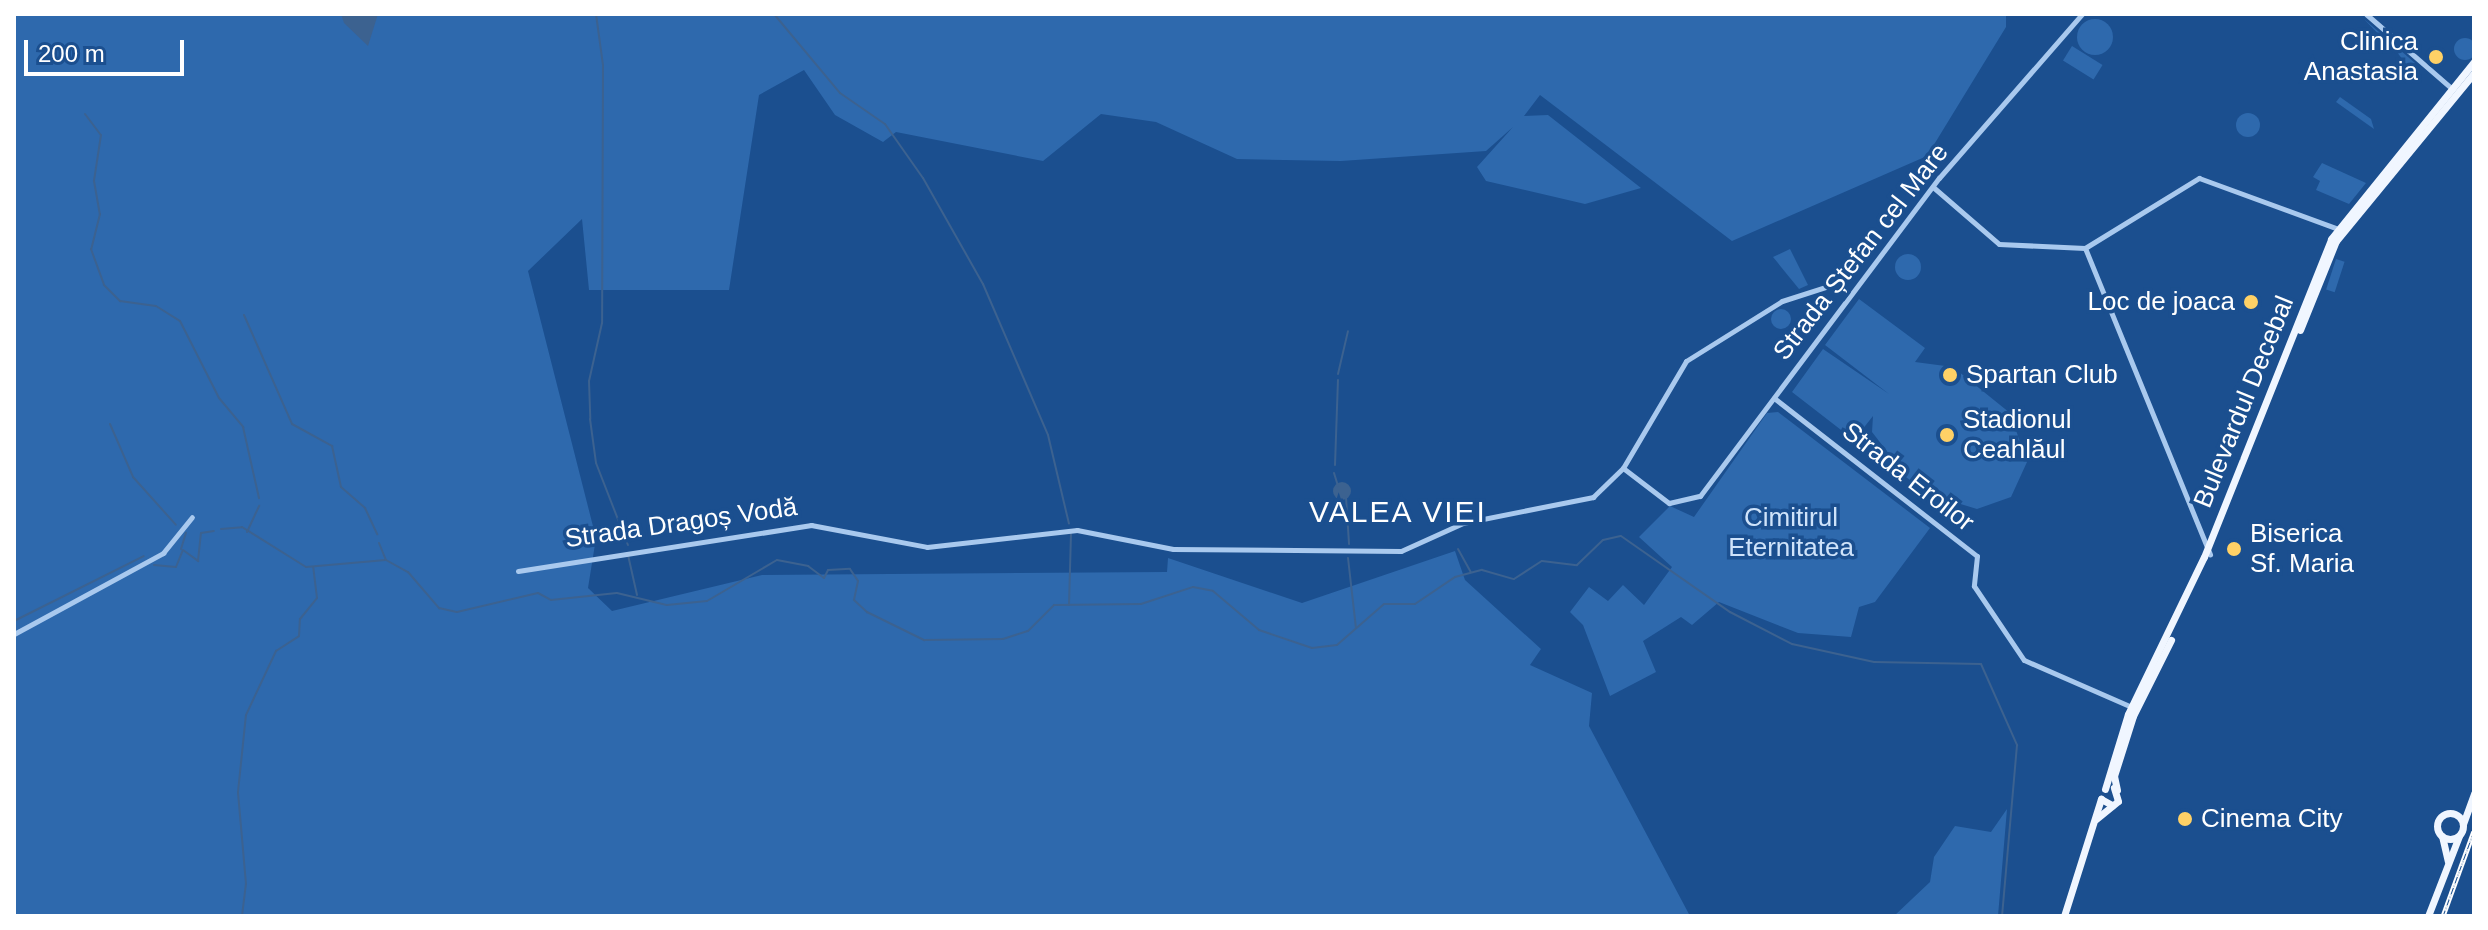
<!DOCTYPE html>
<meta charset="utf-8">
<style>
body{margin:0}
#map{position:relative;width:2488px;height:930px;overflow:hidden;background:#1b4f8f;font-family:Helvetica,sans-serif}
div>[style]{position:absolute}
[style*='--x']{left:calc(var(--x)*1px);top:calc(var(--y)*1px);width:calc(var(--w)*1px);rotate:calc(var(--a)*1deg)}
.green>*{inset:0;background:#2e69ad;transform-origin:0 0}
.round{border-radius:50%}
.water>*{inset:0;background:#3c6290}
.stream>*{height:2px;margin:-1px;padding:0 1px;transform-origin:1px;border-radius:1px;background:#3c6290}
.minor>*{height:5px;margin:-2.5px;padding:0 2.5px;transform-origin:2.5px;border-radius:2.5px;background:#a9c9ee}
.major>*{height:7px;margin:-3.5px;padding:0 3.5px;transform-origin:3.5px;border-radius:3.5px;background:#f0f6ff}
.major>.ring{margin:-3.5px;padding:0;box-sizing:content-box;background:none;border:7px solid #f0f6ff;border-radius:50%}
.rail>*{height:5px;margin-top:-2.5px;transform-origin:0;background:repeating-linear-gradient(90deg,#1b4f8f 0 6px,#fff 0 12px);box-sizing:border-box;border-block:2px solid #fff}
.dots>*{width:22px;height:22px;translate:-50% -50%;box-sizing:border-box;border:4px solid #1b4f8f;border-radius:50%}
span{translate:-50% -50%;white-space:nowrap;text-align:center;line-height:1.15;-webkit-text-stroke:7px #1b4f8f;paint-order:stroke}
.poi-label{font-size:26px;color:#fff}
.right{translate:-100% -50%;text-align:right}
.left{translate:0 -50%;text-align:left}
.street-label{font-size:26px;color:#fff}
.park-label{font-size:26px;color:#cfe3fa}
.quarter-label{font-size:30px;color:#fff;letter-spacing:2px}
.frame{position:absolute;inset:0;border:16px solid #fff;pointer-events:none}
.scale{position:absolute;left:24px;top:40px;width:160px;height:36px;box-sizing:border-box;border:4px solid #fff;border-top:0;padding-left:10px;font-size:24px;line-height:28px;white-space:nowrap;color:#fff;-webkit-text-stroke:6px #1b4f8f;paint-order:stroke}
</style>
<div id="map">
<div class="green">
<div style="clip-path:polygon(14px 14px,2006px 14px,2006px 27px,1927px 156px,1732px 241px,1540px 95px,1524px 116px,1548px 115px,1641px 188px,1585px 204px,1486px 181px,1477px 167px,1513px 127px,1486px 151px,1341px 161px,1237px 159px,1156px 122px,1101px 114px,1043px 161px,896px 132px,883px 142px,835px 115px,804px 70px,759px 95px,729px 290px,589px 290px,582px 219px,528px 271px,596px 538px,588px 588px,612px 611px,762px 575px,1167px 572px,1168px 558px,1302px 603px,1455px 551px,1465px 580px,1541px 649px,1530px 665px,1592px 693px,1589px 726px,1690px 916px,14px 916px)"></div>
<div class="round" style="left:2077px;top:19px;width:36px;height:36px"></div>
<div style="clip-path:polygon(2364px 19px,2415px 63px,2410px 69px,2393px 47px,2378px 49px,2368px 41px,2383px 39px)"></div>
<div class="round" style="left:2454px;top:38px;width:22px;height:22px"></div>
<div style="left:2072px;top:46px;width:36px;height:17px;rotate:32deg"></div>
<div style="clip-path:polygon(2340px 97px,2371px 119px,2374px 129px,2336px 102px)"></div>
<div class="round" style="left:2236px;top:113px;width:24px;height:24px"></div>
<div style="clip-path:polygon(2322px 163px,2366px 183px,2349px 204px,2316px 190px,2320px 181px,2313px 177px)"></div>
<div style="clip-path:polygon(1790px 249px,1808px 285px,1799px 289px,1773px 257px)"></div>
<div class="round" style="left:1895px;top:254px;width:26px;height:26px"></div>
<div style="left:2336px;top:259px;width:9px;height:32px;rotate:18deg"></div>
<div style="clip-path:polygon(1859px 299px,1925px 348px,1915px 362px,1953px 367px,2010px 413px,2027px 462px,2011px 497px,1977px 509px,1931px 495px,1889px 465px,1893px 459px,1872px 432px,1873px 416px,1854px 440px,1792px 392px,1823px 349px,1889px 394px,1825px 345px)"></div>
<div class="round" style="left:1771px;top:309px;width:20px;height:20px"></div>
<div style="clip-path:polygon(1778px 412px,1930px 528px,1875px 602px,1859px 607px,1851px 637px,1798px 633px,1719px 602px,1692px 625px,1681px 617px,1643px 641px,1656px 672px,1610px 696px,1583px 625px,1570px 612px,1589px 587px,1608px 601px,1623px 585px,1644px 605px,1672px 567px,1639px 537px,1670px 506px,1694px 517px,1767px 413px)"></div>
<div style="clip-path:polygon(2007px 809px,1998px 916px,1894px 916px,1930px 882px,1934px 857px,1955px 826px,1991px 832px)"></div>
</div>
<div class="water">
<div style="clip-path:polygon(341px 14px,378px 14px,368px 46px,344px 23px)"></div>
<div class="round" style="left:1333px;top:482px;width:18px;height:18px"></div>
</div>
<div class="stream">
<div style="--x:596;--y:14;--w:51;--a:82.2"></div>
<div style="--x:603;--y:65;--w:258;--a:90.2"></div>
<div style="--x:602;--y:323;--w:59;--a:102.6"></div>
<div style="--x:589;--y:381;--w:38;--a:88"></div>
<div style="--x:590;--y:419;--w:44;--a:82.2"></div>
<div style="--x:596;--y:463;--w:88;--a:68.7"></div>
<div style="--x:774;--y:14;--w:103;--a:50.1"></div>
<div style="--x:840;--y:93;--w:55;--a:34.6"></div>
<div style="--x:885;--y:124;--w:66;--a:54.9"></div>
<div style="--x:923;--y:178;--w:122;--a:60.5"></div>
<div style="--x:983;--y:284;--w:164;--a:66.7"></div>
<div style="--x:1048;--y:435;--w:91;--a:76.7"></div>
<div style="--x:85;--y:114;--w:26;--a:53"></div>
<div style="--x:101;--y:135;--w:47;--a:98.7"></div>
<div style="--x:94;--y:181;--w:34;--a:80"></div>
<div style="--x:100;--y:214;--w:36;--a:104"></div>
<div style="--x:91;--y:249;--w:38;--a:70"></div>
<div style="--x:104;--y:285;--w:23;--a:45"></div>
<div style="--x:120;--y:301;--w:36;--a:8"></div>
<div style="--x:156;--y:306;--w:28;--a:32"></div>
<div style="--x:180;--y:321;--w:86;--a:63.1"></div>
<div style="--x:219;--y:398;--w:38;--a:50"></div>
<div style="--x:243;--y:427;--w:73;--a:77.3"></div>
<div style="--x:244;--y:315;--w:119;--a:66.2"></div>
<div style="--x:292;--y:424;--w:46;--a:28.8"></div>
<div style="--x:332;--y:446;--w:42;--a:77.6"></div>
<div style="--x:341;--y:487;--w:32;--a:41"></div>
<div style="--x:365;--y:508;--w:29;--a:65"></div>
<div style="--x:1338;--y:374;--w:44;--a:-76.9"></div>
<div style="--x:110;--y:424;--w:58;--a:66.5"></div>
<div style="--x:133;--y:477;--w:64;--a:48.1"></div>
<div style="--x:1335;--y:465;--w:85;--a:-88"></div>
<div style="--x:1334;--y:473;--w:14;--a:73"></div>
<div style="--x:1346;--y:497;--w:47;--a:86.3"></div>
<div style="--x:221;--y:529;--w:21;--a:-5"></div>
<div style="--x:242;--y:527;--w:75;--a:32"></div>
<div style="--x:306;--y:567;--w:80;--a:-5"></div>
<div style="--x:386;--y:560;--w:25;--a:29"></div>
<div style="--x:408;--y:572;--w:48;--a:49.3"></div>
<div style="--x:439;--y:608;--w:18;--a:13"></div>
<div style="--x:457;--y:612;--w:83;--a:-13.2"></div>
<div style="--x:538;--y:593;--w:15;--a:28"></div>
<div style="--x:551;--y:600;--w:66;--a:-6.1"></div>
<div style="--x:617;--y:593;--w:51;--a:13.5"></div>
<div style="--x:667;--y:605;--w:40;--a:-5.7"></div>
<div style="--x:707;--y:601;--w:81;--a:-30.4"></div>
<div style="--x:777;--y:560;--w:32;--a:11"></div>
<div style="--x:808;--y:566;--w:20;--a:37"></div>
<div style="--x:824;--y:578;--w:9;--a:-63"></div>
<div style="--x:828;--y:570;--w:22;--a:-3"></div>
<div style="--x:850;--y:569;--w:14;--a:56"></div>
<div style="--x:858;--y:581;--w:19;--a:102"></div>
<div style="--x:854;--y:600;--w:18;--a:43"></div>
<div style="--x:867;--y:612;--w:64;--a:26.2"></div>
<div style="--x:924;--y:640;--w:79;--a:-0.7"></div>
<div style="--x:1003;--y:639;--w:26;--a:-18"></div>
<div style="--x:1028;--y:631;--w:37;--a:-45"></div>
<div style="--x:1054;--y:605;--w:87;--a:-0.7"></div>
<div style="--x:1141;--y:604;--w:55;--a:-18.1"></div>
<div style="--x:1193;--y:587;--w:20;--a:11"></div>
<div style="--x:1213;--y:591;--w:60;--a:40.3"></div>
<div style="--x:1259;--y:630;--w:56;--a:18.8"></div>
<div style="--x:1312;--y:648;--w:25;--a:-7"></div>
<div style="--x:1337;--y:645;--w:62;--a:-41.1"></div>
<div style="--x:1384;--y:604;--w:31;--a:0"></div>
<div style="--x:1415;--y:604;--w:48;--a:-34"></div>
<div style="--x:1455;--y:577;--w:28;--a:-15"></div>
<div style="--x:1482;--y:570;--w:33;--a:16"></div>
<div style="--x:1514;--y:579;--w:33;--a:-33"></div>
<div style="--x:1542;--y:561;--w:35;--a:7"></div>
<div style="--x:1577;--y:565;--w:36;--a:-44"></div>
<div style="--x:1603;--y:540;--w:18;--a:-13"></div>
<div style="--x:1621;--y:536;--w:133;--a:34.9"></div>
<div style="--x:1730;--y:612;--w:70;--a:27.3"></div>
<div style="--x:1792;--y:644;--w:84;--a:12.4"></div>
<div style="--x:1874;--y:662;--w:107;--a:1.1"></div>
<div style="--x:1981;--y:664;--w:89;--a:66"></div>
<div style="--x:2017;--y:745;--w:172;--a:95"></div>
<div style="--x:247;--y:532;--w:29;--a:-65"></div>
<div style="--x:379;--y:543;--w:18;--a:68"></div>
<div style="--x:181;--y:549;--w:17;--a:-73"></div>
<div style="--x:1458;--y:549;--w:26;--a:61"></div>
<div style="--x:628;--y:555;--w:41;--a:77.3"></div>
<div style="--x:1348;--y:558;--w:70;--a:83.5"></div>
<div style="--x:154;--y:565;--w:22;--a:5"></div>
<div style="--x:176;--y:567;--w:18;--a:-68"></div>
<div style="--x:183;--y:550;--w:19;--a:36"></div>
<div style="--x:198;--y:561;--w:28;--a:-84"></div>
<div style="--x:201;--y:533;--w:13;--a:-9"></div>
<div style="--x:1069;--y:605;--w:71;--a:-88.4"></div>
<div style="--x:14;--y:621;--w:145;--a:-26.6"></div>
<div style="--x:242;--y:916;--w:32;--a:-83"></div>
<div style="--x:246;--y:884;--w:92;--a:-95"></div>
<div style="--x:238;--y:792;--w:77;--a:-84.1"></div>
<div style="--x:246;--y:715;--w:71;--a:-64.9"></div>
<div style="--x:276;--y:651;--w:27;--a:-33"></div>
<div style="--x:299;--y:636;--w:17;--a:-87"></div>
<div style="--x:300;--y:619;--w:27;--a:-51"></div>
<div style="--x:317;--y:598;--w:31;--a:-97"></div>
</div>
<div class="minor">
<div style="--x:2366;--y:14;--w:113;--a:41"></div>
<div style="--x:1933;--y:187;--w:87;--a:40.8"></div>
<div style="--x:1999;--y:244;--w:86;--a:2.7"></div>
<div style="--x:2085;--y:248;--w:331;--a:67.8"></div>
<div style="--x:2085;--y:248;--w:134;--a:-31.6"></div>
<div style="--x:2199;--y:178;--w:148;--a:20.1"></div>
<div style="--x:1774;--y:398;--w:257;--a:37.9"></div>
<div style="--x:1977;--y:556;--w:30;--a:96"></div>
<div style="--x:1974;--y:586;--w:89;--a:56"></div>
<div style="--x:2024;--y:660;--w:120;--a:23.6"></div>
<div style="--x:1623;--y:468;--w:58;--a:37.3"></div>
<div style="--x:1669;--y:503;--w:32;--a:-13"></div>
<div style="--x:1700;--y:496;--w:398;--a:-53.1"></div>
<div style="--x:1939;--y:178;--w:218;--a:-48.9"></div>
<div style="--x:518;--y:571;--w:297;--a:-8.9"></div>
<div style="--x:811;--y:525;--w:118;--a:10.7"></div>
<div style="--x:927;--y:547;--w:151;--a:-6.5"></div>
<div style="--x:1077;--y:530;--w:98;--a:11.2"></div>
<div style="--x:1173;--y:549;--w:228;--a:0.5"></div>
<div style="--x:1401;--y:551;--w:68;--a:-24.3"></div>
<div style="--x:1463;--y:523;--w:133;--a:-11.3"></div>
<div style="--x:1593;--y:497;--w:42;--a:-44"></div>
<div style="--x:1623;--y:468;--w:124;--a:-59.5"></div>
<div style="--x:1686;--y:361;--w:113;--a:-32"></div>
<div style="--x:1782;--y:301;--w:65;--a:-17.9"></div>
<div style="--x:14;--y:634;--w:170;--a:-28.5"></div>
<div style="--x:163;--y:553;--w:46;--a:-51.1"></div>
</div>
<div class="major">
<div style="--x:2300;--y:330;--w:96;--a:-68"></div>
<div style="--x:2336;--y:241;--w:217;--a:-50.6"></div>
<div style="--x:2105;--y:789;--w:78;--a:-73"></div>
<div style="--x:2128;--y:714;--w:174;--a:-64.2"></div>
<div style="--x:2204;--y:557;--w:342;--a:-68.2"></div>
<div style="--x:2331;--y:239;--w:228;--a:-51.1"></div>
<div style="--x:2117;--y:790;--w:14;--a:-102"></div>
<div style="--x:2114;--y:776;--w:63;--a:-72.4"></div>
<div style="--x:2133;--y:716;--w:85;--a:-63.4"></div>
<div style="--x:2101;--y:799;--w:13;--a:29"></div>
<div class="ring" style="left:2437px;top:813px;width:19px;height:19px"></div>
<div style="--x:2096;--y:819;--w:28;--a:-39"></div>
<div style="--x:2118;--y:801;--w:14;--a:-107"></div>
<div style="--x:2463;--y:824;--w:33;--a:-70"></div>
<div style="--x:2442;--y:836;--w:26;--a:77"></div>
<div style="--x:2064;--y:916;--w:123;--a:-72.5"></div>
<div style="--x:2428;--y:916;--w:86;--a:-68.8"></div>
</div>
<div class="rail">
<div style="--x:2443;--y:916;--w:90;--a:-70"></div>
</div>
<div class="dots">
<div style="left:2436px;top:57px;background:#ffd166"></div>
<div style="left:2251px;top:302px;background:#ffd166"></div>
<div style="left:1950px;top:375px;background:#ffd166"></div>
<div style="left:1947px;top:435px;background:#ffd166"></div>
<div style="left:2234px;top:549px;background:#ffd166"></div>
<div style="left:2185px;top:819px;background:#ffd166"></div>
</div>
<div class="poi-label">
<span class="right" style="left:2418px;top:57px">Clinica<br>Anastasia</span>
<span class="right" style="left:2235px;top:302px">Loc de joaca</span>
<span class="left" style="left:1966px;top:375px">Spartan Club</span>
<span class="left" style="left:1963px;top:435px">Stadionul<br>Ceahlăul</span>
<span class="left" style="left:2250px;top:549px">Biserica<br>Sf. Maria</span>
<span class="left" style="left:2201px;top:819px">Cinema City</span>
</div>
<div class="street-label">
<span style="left:1861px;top:252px;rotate:-52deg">Strada Ștefan cel Mare</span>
<span style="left:2244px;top:402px;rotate:-68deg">Bulevardul Decebal</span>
<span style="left:1908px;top:477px;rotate:38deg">Strada Eroilor</span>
<span style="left:681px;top:523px;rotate:-8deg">Strada Dragoș Vodă</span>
</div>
<div class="park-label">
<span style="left:1791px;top:533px">Cimitirul<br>Eternitatea</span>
</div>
<div class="quarter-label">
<span style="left:1398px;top:512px">VALEA VIEI</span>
</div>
<div class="frame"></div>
<div class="scale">200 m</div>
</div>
